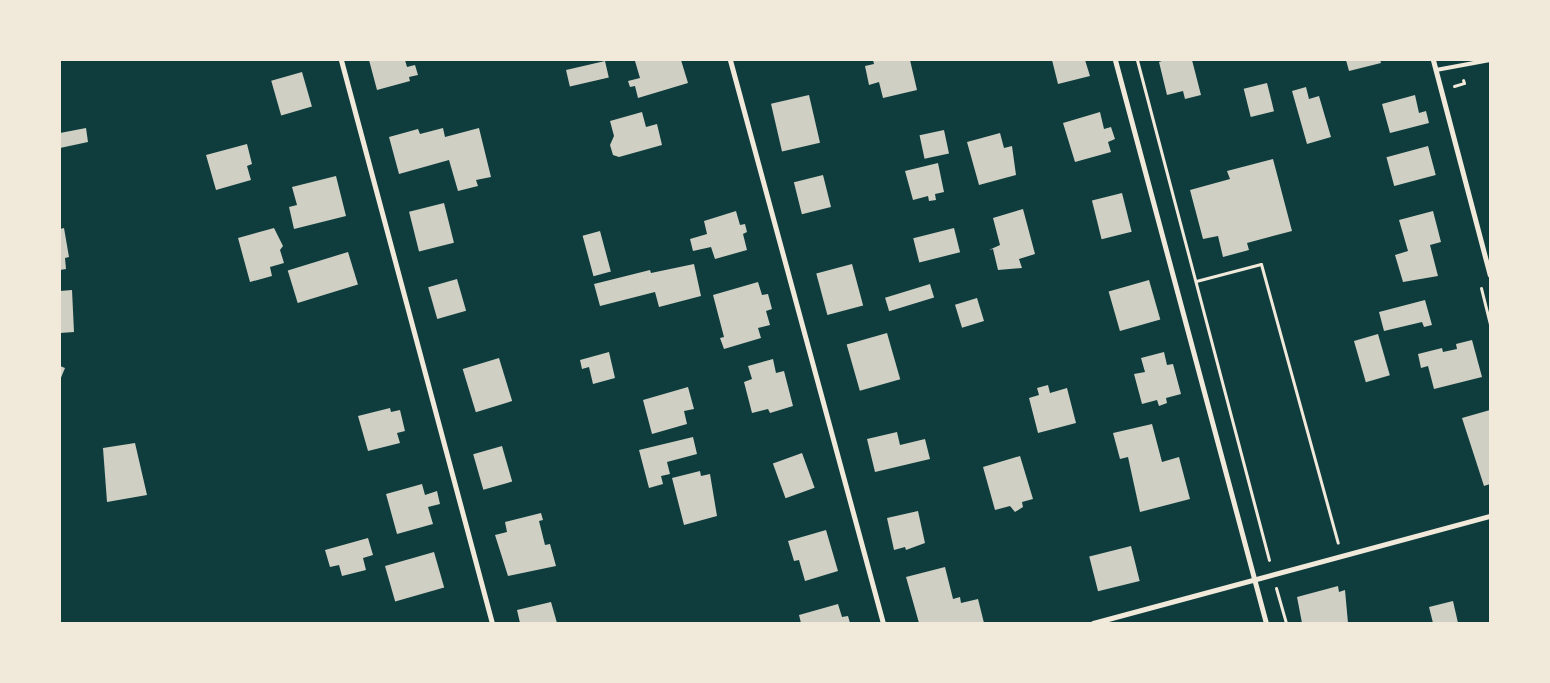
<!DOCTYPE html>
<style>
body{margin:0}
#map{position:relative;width:1550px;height:683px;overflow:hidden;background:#0f3d3e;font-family:"Alegreya Sans",sans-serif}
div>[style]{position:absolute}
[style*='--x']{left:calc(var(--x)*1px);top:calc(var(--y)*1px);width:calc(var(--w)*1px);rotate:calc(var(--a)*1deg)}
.building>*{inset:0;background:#cfcfc3;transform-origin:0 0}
.path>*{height:3px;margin:-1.5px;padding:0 1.5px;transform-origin:1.5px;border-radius:1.5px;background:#f1e9da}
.service>*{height:4px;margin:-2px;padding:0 2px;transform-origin:2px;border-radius:2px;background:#f1e9da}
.minor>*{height:5px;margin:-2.5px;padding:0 2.5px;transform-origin:2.5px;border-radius:2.5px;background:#f1e9da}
span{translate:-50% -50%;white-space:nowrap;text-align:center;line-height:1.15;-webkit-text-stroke:5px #f1e9da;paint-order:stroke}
.frame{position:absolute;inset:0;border:61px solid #f1e9da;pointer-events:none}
</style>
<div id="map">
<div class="building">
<div style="clip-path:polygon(369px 60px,405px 60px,407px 67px,415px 65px,418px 75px,409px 77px,410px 81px,377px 90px)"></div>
<div style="clip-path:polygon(681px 60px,688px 83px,638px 98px,635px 86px,630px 87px,628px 81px,640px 78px,635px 61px)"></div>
<div style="clip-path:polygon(873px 60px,910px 60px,917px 90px,883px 98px,879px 82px,869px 85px,865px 66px,874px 64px)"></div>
<div style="clip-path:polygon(1052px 60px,1085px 60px,1090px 76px,1058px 84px)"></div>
<div style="clip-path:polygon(1165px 60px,1192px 60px,1201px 95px,1185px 99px,1183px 91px,1167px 95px,1159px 62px)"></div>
<div style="clip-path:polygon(1346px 60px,1380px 60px,1381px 63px,1349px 71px)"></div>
<div style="left:605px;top:61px;width:17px;height:40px;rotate:77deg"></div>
<div style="left:302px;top:72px;width:36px;height:32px;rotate:74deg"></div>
<div style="left:1267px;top:83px;width:29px;height:24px;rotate:76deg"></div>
<div style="clip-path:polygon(1306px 87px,1309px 99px,1319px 96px,1331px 137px,1307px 144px,1292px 91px)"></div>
<div style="left:809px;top:95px;width:49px;height:39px;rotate:77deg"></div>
<div style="clip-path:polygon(1415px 95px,1419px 113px,1426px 111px,1429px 123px,1390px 133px,1382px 104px)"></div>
<div style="clip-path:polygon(642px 112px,646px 127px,657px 124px,662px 145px,619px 157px,613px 155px,610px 145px,614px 136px,610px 121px)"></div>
<div style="clip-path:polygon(1100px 112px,1104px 129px,1111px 127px,1115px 139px,1108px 142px,1111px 152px,1075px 162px,1063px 123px)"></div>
<div style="clip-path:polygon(86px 128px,88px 142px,60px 148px,60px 133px)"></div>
<div style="clip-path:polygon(443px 128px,445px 137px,479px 128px,491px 177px,476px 180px,478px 186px,458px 191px,449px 160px,399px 174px,389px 137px,418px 129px,420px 134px)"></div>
<div style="left:944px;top:130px;width:24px;height:25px;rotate:78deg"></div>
<div style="clip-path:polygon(1000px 133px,1004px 148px,1012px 146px,1016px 175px,979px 185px,967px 142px)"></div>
<div style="clip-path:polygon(247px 144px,252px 164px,247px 166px,251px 180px,216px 190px,206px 155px)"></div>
<div style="left:1428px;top:146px;width:30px;height:43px;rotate:75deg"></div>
<div style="clip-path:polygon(1273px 159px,1292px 231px,1247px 243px,1249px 250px,1223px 257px,1218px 236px,1203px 239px,1190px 190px,1230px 179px,1227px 171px)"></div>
<div style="clip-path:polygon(938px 163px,944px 192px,935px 194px,936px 200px,929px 201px,928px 196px,913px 200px,905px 171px)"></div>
<div style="left:823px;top:175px;width:33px;height:30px;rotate:76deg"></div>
<div style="clip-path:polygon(336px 176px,346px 216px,294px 229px,289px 207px,297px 205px,292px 187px)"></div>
<div style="left:1122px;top:193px;width:40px;height:31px;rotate:76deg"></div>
<div style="left:444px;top:203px;width:41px;height:36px;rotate:76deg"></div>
<div style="clip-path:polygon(1023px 209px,1035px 254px,1019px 259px,1022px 268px,998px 270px,993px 249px,989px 250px,1000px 245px,993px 218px)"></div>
<div style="clip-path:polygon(736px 211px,740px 225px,745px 224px,747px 232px,743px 234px,747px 250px,715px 259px,711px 247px,693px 251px,690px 239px,707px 234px,704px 221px)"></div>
<div style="clip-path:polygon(1433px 211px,1441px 242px,1430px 245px,1438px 276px,1403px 282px,1395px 255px,1408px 251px,1399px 220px)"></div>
<div style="clip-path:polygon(64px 228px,69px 257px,65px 258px,66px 269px,60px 270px,60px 229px)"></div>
<div style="clip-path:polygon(274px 228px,283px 246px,280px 250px,284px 263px,270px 267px,272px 276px,250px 282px,238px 238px)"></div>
<div style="left:954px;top:228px;width:25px;height:42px;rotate:76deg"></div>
<div style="left:600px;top:231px;width:42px;height:18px;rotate:75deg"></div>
<div style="left:348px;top:252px;width:34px;height:63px;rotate:73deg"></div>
<div style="clip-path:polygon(694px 264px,701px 296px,659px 307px,655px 292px,600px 306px,594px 284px,650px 270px,651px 273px)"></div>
<div style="left:852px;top:264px;width:43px;height:37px;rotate:75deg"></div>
<div style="left:457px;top:279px;width:33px;height:30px;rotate:74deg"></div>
<div style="left:1149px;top:280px;width:41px;height:42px;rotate:74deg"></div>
<div style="clip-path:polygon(758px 282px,762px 295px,768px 294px,772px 309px,766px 311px,770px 325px,758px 328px,761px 338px,724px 349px,720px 338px,724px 337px,713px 295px)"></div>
<div style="left:930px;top:284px;width:14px;height:47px;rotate:73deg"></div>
<div style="clip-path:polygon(72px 290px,74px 332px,60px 333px,60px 291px)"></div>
<div style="left:977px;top:298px;width:24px;height:23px;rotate:73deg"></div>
<div style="clip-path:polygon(1425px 300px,1432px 325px,1424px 327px,1422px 322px,1384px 331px,1379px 312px)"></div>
<div style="left:887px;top:333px;width:48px;height:42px;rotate:74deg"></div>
<div style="left:1378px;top:334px;width:43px;height:25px;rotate:74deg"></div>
<div style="clip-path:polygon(1472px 340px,1482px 377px,1434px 389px,1428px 366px,1421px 368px,1418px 354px,1442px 348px,1443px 352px,1457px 349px,1456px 344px)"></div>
<div style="clip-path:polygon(609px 352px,615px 378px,593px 384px,589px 367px,582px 369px,580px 360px)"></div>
<div style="clip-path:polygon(1164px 352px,1167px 365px,1173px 364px,1181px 394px,1166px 398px,1167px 403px,1159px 406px,1157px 400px,1142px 404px,1134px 374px,1145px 372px,1141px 358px)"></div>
<div style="left:499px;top:358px;width:45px;height:38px;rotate:73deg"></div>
<div style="clip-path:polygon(773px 359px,776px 373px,784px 371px,793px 406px,770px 413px,768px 409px,752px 413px,744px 382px,752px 379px,748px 366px)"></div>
<div style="clip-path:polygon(60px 366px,65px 368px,60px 380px)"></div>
<div style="clip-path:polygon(1048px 385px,1050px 393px,1067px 388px,1076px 423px,1038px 433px,1029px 398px,1039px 395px,1037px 388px)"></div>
<div style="clip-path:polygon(688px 387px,694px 409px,684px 411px,687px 424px,652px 434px,643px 400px)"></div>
<div style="clip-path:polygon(390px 408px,391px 412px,400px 410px,405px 431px,397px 433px,400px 443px,368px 451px,358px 416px)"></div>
<div style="clip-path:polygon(1490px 410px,1490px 484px,1484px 486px,1462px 418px)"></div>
<div style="clip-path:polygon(1152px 424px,1162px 462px,1179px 457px,1190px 499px,1140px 512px,1128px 457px,1120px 459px,1113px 433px)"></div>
<div style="clip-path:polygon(897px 432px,900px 445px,925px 439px,930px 459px,875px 472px,867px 439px)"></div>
<div style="clip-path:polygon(693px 437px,697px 454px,667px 462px,670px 474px,661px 476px,663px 484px,649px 488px,639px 450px)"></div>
<div style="clip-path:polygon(135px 443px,147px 495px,107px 502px,103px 448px)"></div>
<div style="left:502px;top:446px;width:37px;height:30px;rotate:74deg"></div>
<div style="left:802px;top:453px;width:37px;height:31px;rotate:70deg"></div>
<div style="clip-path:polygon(1020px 456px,1033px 499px,1022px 502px,1023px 507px,1015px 512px,1010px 506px,995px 510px,983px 467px)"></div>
<div style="clip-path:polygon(700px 471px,701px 476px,710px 474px,717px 516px,684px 525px,672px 478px)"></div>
<div style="clip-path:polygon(422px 484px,425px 495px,437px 491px,440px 504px,428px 507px,433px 524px,397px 534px,386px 494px)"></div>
<div style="clip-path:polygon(918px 511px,925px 543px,906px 550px,905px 547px,894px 550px,887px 518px)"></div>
<div style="clip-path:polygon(541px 513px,543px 520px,539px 521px,545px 545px,550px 544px,556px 566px,508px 576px,495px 535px,507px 532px,505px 522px)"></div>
<div style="clip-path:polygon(826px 530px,838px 571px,805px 581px,799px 560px,794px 561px,788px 541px)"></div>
<div style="clip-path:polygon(368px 538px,373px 555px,363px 558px,366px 570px,342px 576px,339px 565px,330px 567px,325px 550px)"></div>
<div style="left:1131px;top:546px;width:36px;height:43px;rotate:76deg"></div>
<div style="left:434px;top:552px;width:37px;height:51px;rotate:74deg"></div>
<div style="clip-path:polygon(945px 567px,953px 599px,960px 597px,961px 603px,978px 599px,984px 623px,919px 623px,906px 577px)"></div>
<div style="clip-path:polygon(1338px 586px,1339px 592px,1345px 590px,1348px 623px,1302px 623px,1297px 597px)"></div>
<div style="clip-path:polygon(1453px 601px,1458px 623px,1433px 623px,1429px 607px)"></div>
<div style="clip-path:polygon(551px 602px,557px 623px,520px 623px,517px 610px)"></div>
<div style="clip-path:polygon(838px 604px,842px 617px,848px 616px,850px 623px,801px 623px,799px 615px)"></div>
</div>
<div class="path">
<div style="--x:1137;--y:60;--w:517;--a:75.21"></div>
<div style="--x:1454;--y:86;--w:10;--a:-17"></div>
<div style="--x:1464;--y:83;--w:3;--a:-108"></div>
<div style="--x:1196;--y:281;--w:67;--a:-14.7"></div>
<div style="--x:1261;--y:264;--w:289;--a:74.6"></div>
<div style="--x:1481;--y:288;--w:37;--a:76"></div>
<div style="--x:1276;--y:588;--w:36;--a:74"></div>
</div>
<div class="service">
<div style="--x:1436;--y:70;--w:55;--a:-10.5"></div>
</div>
<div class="minor">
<div style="--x:341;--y:60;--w:583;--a:74.99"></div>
<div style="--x:730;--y:60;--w:583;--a:74.8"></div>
<div style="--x:1115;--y:60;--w:583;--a:74.99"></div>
<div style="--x:1433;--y:60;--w:222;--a:75.2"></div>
<div style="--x:1093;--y:623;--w:411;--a:-15.1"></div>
</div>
<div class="frame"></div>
</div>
